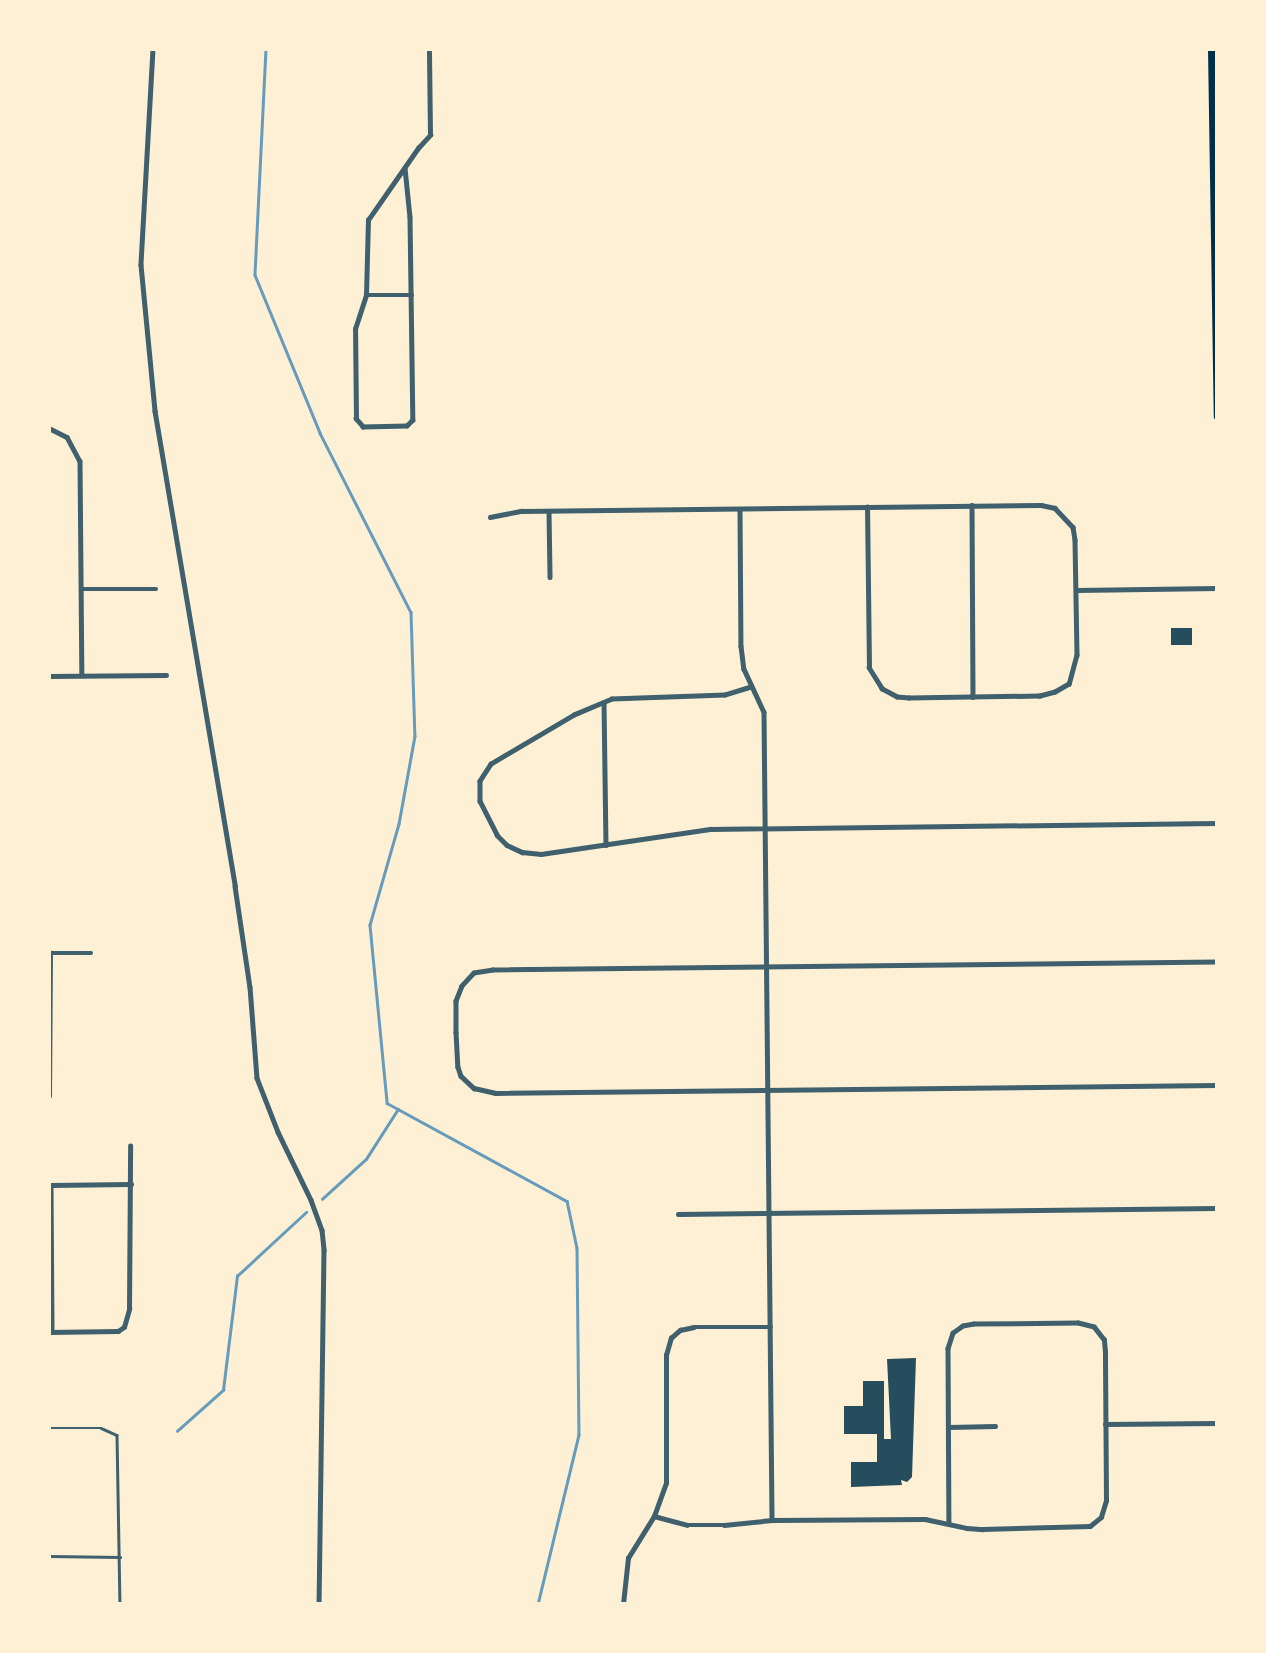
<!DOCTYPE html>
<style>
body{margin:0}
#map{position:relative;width:1266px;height:1653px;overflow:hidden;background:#fdf0d5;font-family:Literata,serif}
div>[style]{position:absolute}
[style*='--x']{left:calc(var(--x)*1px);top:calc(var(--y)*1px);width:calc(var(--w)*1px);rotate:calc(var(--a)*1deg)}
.stream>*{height:2.5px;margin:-1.25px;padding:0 1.25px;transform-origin:1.25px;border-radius:1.25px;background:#669bbc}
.building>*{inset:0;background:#264d5e;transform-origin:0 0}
.service>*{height:2.5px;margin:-1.25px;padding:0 1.25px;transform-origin:1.25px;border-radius:1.25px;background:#3f606c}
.minor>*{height:4.5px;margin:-2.25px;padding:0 2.25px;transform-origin:2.25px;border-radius:2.25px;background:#3f606c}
.primary>*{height:7px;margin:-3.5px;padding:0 3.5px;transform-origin:3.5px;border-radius:3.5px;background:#003049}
span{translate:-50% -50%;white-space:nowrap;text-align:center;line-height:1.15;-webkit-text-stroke:7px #fdf0d5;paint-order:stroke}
.frame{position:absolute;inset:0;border:51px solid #fdf0d5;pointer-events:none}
</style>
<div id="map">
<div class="stream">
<div style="--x:266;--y:49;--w:226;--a:92.8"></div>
<div style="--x:255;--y:275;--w:171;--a:67.6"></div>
<div style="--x:320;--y:433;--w:201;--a:63.1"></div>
<div style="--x:411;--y:612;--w:124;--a:88.2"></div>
<div style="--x:415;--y:736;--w:89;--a:100.3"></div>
<div style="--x:399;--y:824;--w:105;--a:106"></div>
<div style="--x:370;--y:925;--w:179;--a:84.5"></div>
<div style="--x:387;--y:1103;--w:205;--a:28.6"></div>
<div style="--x:567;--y:1201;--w:48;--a:78"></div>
<div style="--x:577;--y:1248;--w:187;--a:89.4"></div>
<div style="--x:579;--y:1435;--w:174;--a:103.6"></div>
<div style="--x:322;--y:1199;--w:59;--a:-42.3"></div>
<div style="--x:366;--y:1159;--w:59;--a:-57.4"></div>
<div style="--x:177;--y:1431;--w:62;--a:-41.7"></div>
<div style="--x:223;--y:1390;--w:115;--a:-83"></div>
<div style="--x:237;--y:1276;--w:94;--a:-42.8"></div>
</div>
<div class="building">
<div style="left:1171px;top:628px;width:21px;height:17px"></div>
<div style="clip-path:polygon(916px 1358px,912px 1477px,907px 1482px,901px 1480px,902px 1485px,851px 1487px,851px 1462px,877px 1462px,877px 1434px,844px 1434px,844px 1406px,863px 1406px,863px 1381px,884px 1381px,884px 1439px,891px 1439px,887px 1359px)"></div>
</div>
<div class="service">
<div style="--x:49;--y:1428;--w:52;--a:0"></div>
<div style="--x:101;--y:1428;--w:17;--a:24"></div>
<div style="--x:117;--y:1435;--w:169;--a:89"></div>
<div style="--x:49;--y:1556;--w:71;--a:0.8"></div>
</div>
<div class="minor">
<div style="--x:153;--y:49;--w:216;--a:93.2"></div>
<div style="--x:141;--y:265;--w:147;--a:84.5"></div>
<div style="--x:155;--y:411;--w:482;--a:80.4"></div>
<div style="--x:235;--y:886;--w:102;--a:81.6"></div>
<div style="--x:250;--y:987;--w:91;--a:85.6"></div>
<div style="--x:257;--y:1078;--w:58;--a:68.7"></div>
<div style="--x:278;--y:1132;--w:76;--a:64.1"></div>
<div style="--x:311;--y:1200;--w:32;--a:70"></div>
<div style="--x:322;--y:1230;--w:20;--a:84"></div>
<div style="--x:324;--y:1250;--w:354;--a:90.8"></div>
<div style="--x:405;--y:168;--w:49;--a:84.2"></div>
<div style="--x:410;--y:217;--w:203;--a:89.2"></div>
<div style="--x:413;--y:420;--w:8;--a:135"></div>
<div style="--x:407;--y:426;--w:44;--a:178.7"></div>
<div style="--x:363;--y:427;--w:11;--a:-131"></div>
<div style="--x:356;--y:419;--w:90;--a:-90.6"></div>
<div style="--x:355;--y:329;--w:36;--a:-72"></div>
<div style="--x:366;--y:295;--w:75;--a:-88.5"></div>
<div style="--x:368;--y:220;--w:88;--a:-55.2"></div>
<div style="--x:418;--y:148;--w:18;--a:-47"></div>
<div style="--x:430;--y:135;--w:86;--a:-90.7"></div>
<div style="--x:366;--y:295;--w:46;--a:0"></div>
<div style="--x:49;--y:428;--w:20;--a:27"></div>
<div style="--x:67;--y:437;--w:27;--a:62"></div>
<div style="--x:80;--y:461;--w:214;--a:89.5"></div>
<div style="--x:972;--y:505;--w:192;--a:89.7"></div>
<div style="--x:740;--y:509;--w:137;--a:89.6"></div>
<div style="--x:741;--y:646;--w:23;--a:83"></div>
<div style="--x:744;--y:669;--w:47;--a:65.1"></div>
<div style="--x:764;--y:712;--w:808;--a:89.43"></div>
<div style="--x:549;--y:511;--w:66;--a:89.1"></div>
<div style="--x:490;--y:517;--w:32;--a:-11"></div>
<div style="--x:521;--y:511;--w:520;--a:-0.66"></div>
<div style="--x:1041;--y:505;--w:14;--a:12"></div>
<div style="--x:1055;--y:508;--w:26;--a:47"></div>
<div style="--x:1073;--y:527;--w:13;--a:81"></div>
<div style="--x:1075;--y:540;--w:115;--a:89"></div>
<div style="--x:1077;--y:655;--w:30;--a:105"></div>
<div style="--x:1069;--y:684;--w:16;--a:150"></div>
<div style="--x:1055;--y:692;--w:16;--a:165"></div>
<div style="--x:1040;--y:696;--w:131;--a:179.1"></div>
<div style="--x:909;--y:698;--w:12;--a:-175"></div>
<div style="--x:897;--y:697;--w:17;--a:-152"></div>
<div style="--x:882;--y:689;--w:25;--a:-122"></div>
<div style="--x:869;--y:668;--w:161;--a:-90.7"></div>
<div style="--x:81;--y:589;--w:75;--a:0"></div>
<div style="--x:1077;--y:590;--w:140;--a:-0.8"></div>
<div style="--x:49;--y:676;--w:117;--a:-0.5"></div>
<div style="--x:751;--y:687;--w:27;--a:163"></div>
<div style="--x:725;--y:695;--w:113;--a:178"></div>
<div style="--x:612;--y:699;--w:41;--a:157.2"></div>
<div style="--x:574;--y:715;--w:96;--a:149.4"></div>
<div style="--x:491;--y:764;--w:20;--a:123"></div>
<div style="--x:480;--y:781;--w:20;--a:90"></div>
<div style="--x:480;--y:801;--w:38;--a:63"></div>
<div style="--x:497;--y:835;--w:14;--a:45"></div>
<div style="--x:507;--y:845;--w:17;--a:25"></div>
<div style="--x:522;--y:852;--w:19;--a:6"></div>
<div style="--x:541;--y:854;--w:172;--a:-8.4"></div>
<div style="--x:711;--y:829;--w:506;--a:-0.68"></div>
<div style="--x:604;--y:702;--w:143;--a:89.2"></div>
<div style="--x:50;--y:953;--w:41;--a:0"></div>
<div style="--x:1217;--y:962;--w:724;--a:179.37"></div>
<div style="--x:493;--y:970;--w:19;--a:171"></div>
<div style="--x:474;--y:973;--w:18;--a:133"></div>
<div style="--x:462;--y:986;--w:16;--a:112"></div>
<div style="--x:456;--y:1001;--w:31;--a:90"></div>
<div style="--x:456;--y:1032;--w:35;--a:87"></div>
<div style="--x:458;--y:1067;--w:9;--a:72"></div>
<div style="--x:461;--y:1076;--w:18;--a:43"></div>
<div style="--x:474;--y:1088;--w:22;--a:13"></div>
<div style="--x:495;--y:1093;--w:722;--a:-0.63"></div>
<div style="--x:49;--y:1096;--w:143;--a:-89.6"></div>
<div style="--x:50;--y:1185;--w:81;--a:-0.7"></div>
<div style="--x:51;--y:1185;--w:147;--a:89.6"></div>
<div style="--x:678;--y:1214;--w:539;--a:-0.64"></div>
<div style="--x:49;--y:1332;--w:69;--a:-0.8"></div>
<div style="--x:118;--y:1331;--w:7;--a:-34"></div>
<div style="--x:124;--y:1327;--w:19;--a:-74"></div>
<div style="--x:129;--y:1309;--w:163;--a:-89.6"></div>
<div style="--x:1105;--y:1424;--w:112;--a:-0.5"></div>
<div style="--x:949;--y:1427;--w:46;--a:-1.2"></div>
<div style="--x:654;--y:1516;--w:34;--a:15"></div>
<div style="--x:687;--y:1525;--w:37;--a:0"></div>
<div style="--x:724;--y:1525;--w:48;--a:-5.9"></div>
<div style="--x:772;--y:1520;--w:153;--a:-0.4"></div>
<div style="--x:925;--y:1519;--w:43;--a:12.1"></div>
<div style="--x:967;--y:1528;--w:16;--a:4"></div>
<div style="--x:983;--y:1529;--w:107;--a:-1.6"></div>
<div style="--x:1090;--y:1526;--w:14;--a:-39"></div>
<div style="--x:1101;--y:1517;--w:17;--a:-73"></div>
<div style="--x:1106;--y:1501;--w:149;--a:-90.4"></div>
<div style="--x:1105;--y:1352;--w:12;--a:-95"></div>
<div style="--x:1104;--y:1340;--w:16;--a:-128"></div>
<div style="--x:1094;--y:1327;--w:16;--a:-166"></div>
<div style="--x:1078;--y:1323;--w:104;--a:179.4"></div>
<div style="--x:974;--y:1324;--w:11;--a:170"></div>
<div style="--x:963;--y:1326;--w:12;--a:145"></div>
<div style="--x:953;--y:1333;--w:16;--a:108"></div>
<div style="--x:948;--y:1348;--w:175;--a:89.7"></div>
<div style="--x:623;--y:1604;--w:46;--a:-83.8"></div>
<div style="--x:628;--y:1558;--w:49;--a:-58.2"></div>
<div style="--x:654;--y:1516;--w:35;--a:-70"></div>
<div style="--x:666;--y:1483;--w:128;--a:-90"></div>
<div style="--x:666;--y:1355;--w:18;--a:-74"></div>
<div style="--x:671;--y:1338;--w:12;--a:-42"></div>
<div style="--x:680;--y:1330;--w:14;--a:-12"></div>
<div style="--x:694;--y:1327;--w:77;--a:0"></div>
</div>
<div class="primary">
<div style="--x:1211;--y:49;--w:367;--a:89.1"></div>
</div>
<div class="frame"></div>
</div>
